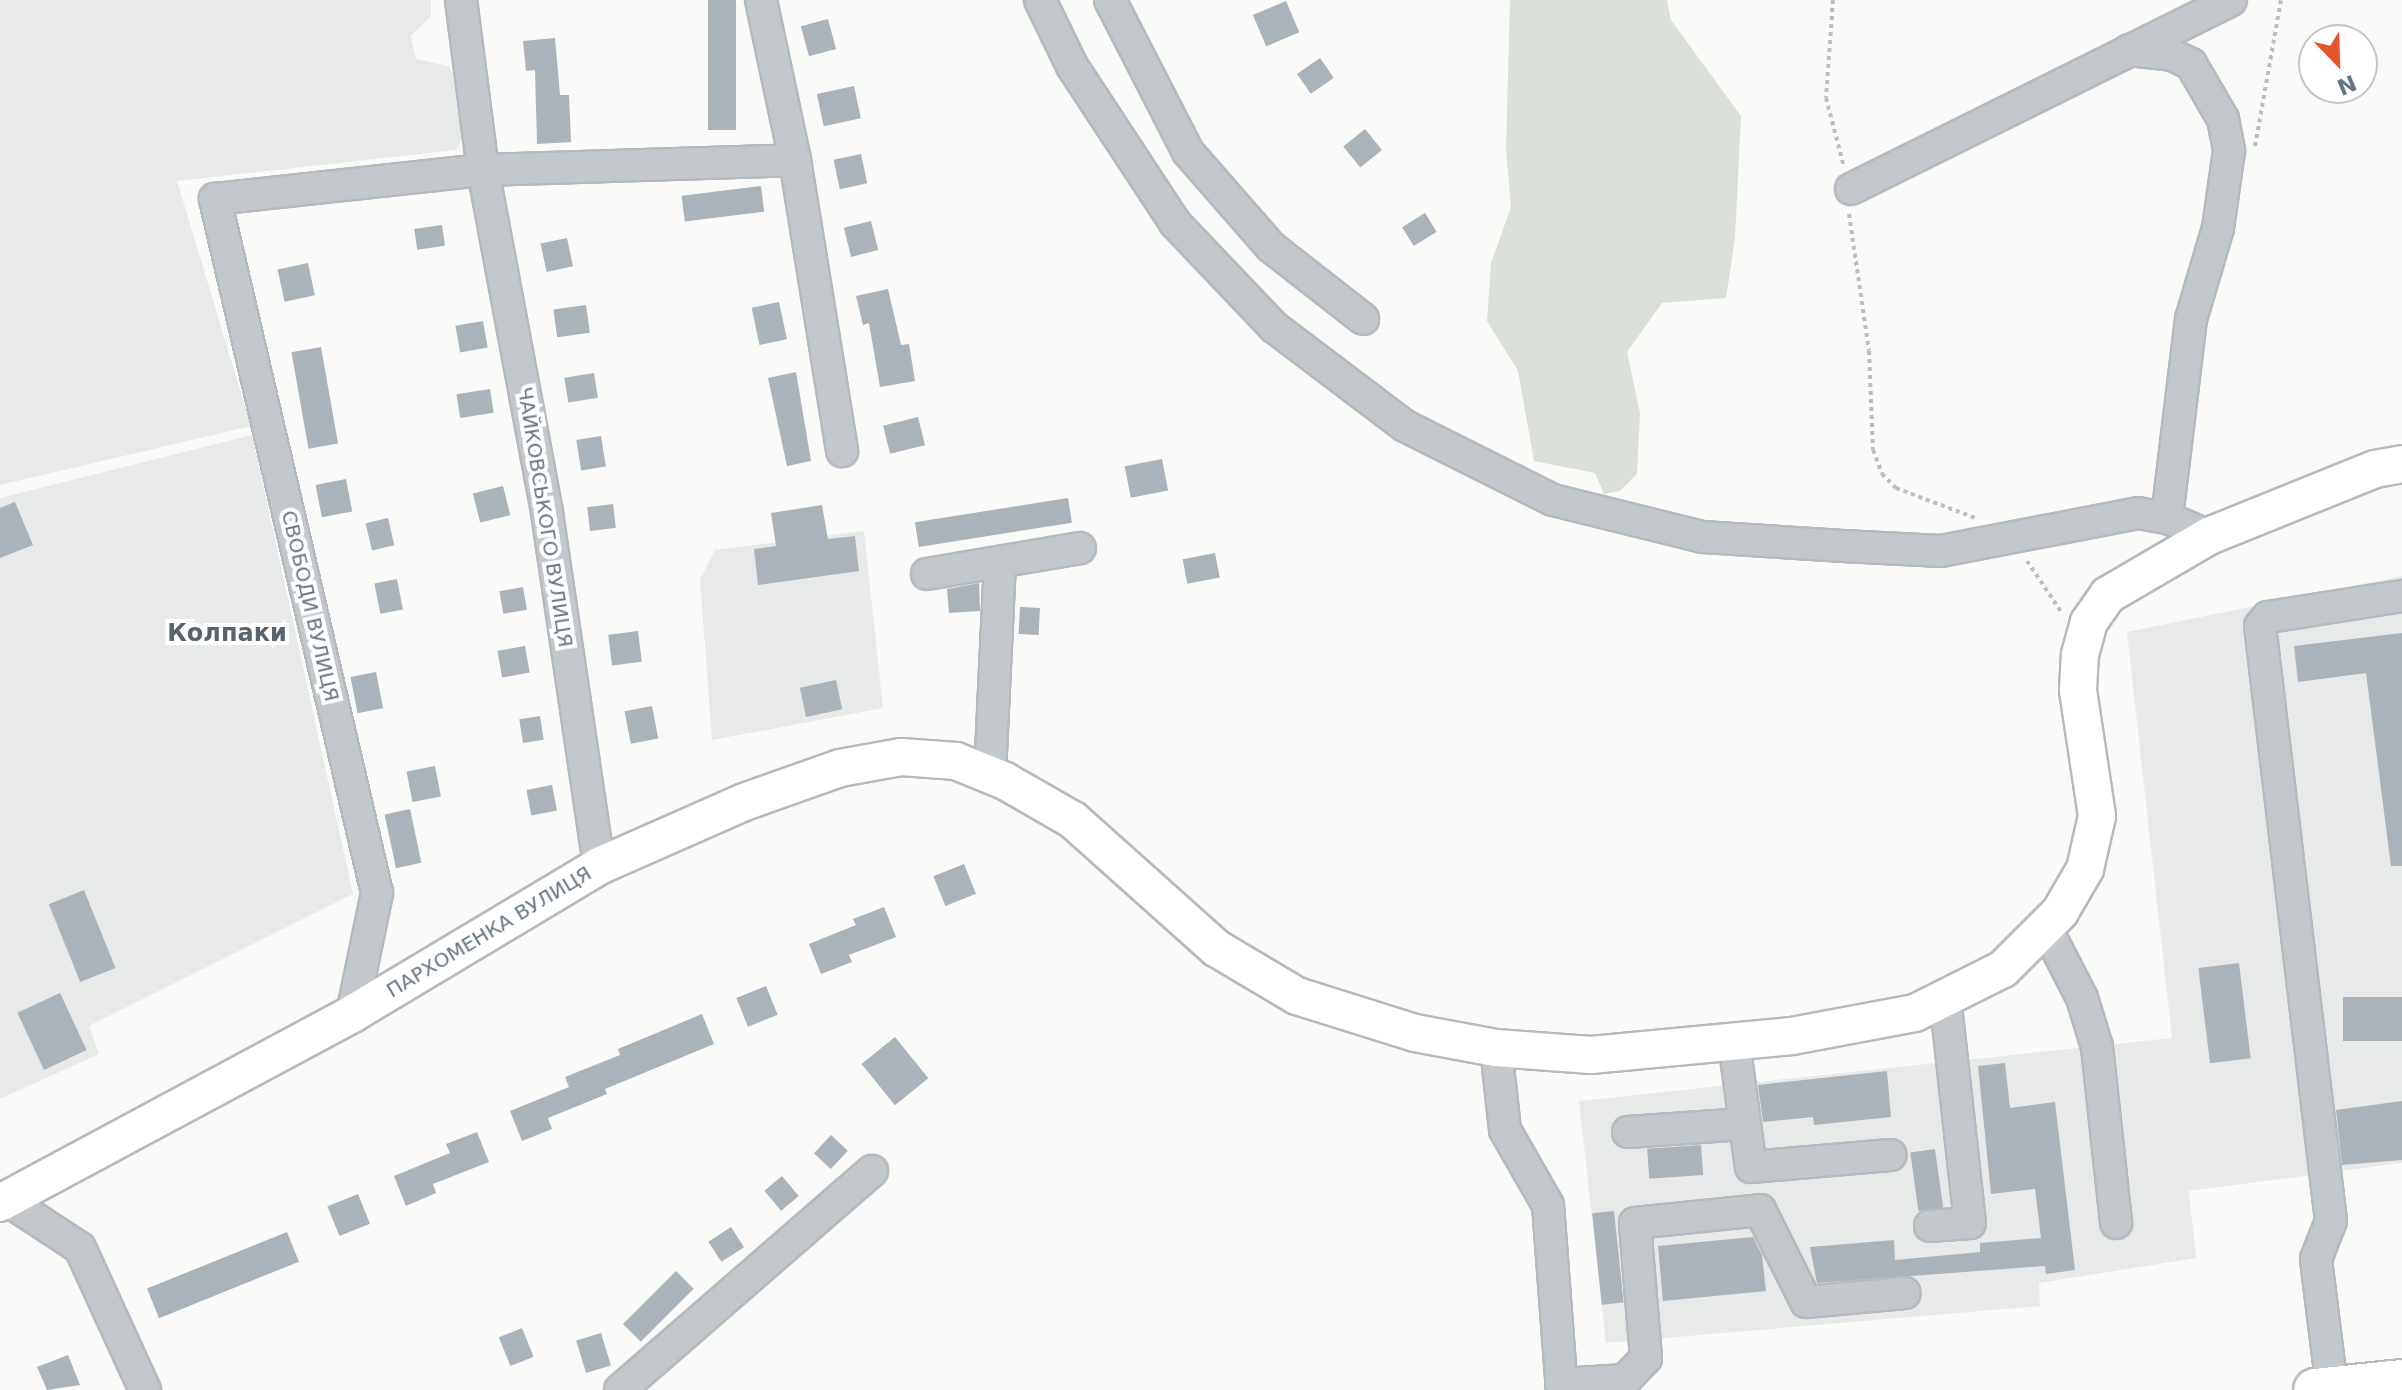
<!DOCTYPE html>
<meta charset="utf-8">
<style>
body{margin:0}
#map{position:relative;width:2402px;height:1390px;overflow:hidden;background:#fafaf8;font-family:"DejaVu Sans",sans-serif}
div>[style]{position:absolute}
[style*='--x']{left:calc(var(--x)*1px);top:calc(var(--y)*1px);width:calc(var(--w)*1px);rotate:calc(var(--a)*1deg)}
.built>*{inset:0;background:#e8e9e9}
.green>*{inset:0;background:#dadfd7}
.building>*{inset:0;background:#aab3b9;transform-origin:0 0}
.path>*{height:4px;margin-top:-2px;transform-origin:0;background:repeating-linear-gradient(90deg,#bbbfc2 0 4px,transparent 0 8px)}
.roads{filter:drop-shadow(2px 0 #b5babe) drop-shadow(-2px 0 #b5babe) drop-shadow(0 2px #b5babe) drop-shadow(0 -2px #b5babe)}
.minor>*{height:30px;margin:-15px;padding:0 15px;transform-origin:15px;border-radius:15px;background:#c3c8cc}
.major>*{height:36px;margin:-18px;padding:0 18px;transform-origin:18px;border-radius:18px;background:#fff}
.highway>*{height:42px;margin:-21px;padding:0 21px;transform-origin:21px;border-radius:21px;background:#fff}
span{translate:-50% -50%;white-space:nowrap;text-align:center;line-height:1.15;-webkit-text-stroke:8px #fff;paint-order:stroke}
.street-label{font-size:20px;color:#657683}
.quarter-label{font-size:24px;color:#57646e;font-weight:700}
.north{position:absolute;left:2298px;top:24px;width:80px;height:80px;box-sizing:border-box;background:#fff;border:2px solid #c1c8cd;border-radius:50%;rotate:157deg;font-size:22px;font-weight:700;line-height:32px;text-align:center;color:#657683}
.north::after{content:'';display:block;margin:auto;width:28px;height:36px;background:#e4572e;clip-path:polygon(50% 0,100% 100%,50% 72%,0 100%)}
</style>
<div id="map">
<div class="built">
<div style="clip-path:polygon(0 0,431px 0,431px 16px,411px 36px,416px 59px,449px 66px,464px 97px,467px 130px,456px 150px,177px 181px,251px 426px,0 485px)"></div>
<div style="clip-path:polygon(252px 435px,353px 894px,89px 1026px,99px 1054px,0 1099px,0 498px)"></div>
<div style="clip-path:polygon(864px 531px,883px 708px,712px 740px,700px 579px,715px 550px)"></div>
<div style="clip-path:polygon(2402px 576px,2402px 1163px,2189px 1191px,2196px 1258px,2039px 1283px,2040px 1306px,1606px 1343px,1579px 1101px,2172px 1038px,2127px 632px)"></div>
</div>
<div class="green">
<div style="clip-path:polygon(1510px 0,1667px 0,1671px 20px,1741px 116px,1735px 238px,1726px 298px,1662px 303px,1627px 352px,1640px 413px,1637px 474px,1620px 491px,1604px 494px,1595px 473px,1534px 461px,1518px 371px,1487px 321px,1491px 263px,1511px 207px,1506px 150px)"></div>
</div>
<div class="building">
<div style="left:708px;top:0;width:28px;height:130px"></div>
<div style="left:1286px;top:1px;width:34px;height:36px;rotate:67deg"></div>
<div style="left:828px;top:19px;width:31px;height:28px;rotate:75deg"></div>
<div style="clip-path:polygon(555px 38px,560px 95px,569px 95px,571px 142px,537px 144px,535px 70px,526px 71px,523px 41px)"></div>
<div style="left:1320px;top:58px;width:24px;height:28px;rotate:55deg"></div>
<div style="left:854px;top:86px;width:33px;height:38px;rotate:78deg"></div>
<div style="left:1365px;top:129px;width:27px;height:28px;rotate:51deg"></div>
<div style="left:861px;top:154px;width:30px;height:28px;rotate:78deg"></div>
<div style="left:761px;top:186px;width:26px;height:80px;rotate:83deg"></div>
<div style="left:1425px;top:213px;width:22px;height:27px;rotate:58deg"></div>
<div style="left:871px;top:221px;width:30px;height:28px;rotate:76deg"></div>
<div style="left:442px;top:225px;width:21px;height:28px;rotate:82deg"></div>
<div style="left:567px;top:238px;width:29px;height:27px;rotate:78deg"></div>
<div style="left:308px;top:263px;width:33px;height:31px;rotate:78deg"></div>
<div style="clip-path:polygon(888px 289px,901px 345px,909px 344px,915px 381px,880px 387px,869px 323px,863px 325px,856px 296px)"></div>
<div style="left:779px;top:302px;width:38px;height:28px;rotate:78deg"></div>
<div style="left:586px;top:305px;width:28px;height:33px;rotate:82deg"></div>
<div style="left:483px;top:321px;width:27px;height:28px;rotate:80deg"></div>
<div style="left:321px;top:347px;width:98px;height:30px;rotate:80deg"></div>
<div style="clip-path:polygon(796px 372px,811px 461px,787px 466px,768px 378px)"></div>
<div style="left:594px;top:373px;width:25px;height:30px;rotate:81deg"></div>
<div style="left:490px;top:389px;width:24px;height:34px;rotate:81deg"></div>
<div style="left:918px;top:417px;width:29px;height:36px;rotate:76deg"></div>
<div style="left:601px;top:436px;width:31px;height:25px;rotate:81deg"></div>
<div style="left:1162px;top:459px;width:32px;height:38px;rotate:79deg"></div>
<div style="left:346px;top:479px;width:33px;height:31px;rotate:79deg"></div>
<div style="left:503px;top:486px;width:30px;height:31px;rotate:76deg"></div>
<div style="left:1068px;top:498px;width:25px;height:155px;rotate:81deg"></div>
<div style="clip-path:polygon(15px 502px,33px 545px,0 558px,0 508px)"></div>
<div style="left:613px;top:504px;width:24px;height:26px;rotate:83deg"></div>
<div style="clip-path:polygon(822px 505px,828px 539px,855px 536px,859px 571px,758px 585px,754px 549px,776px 546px,771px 513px)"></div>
<div style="left:388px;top:518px;width:28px;height:23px;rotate:77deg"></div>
<div style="left:1215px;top:553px;width:25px;height:33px;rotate:79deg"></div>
<div style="left:397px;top:579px;width:31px;height:23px;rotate:79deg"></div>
<div style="clip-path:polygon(979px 583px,980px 611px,949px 613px,947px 589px)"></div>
<div style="left:523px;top:587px;width:23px;height:24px;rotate:80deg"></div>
<div style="left:1020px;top:607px;width:20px;height:27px;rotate:3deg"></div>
<div style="left:638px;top:631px;width:31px;height:30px;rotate:83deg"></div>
<div style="clip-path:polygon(2402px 633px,2402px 866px,2391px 866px,2366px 673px,2298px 682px,2294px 646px)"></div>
<div style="left:525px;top:646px;width:27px;height:28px;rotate:80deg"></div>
<div style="left:376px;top:672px;width:37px;height:26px;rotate:79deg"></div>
<div style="left:836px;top:680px;width:30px;height:37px;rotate:78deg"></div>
<div style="left:652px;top:706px;width:33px;height:28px;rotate:79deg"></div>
<div style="left:540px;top:716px;width:24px;height:21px;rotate:81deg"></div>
<div style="left:435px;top:766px;width:31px;height:29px;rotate:79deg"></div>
<div style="left:552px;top:785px;width:26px;height:26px;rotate:79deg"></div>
<div style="left:410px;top:809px;width:55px;height:26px;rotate:78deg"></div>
<div style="left:964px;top:864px;width:32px;height:33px;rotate:68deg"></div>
<div style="left:84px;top:890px;width:84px;height:38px;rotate:68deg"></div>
<div style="clip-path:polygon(884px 907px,896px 937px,849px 955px,852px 962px,821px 974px,809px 944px,856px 925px,853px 919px)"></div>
<div style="left:2239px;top:963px;width:96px;height:41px;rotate:83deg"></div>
<div style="left:766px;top:986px;width:31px;height:32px;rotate:68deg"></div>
<div style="left:60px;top:993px;width:63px;height:47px;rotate:65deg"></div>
<div style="left:2402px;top:997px;width:44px;height:59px;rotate:90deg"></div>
<div style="clip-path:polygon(702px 1014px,714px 1044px,605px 1089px,607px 1094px,548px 1118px,552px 1129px,522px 1141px,510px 1111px,569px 1087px,565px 1077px,620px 1055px,618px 1049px)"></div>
<div style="left:895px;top:1037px;width:53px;height:43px;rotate:51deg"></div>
<div style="clip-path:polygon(2005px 1063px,2010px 1108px,2055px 1102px,2075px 1270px,2046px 1274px,2045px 1266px,1817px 1283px,1810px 1247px,1894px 1240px,1895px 1260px,1980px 1252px,1980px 1243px,2041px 1238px,2035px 1189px,1991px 1194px,1978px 1066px)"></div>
<div style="clip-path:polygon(1887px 1071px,1891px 1117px,1814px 1125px,1813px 1117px,1763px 1122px,1758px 1085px)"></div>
<div style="clip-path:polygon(2402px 1101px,2402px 1160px,2342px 1165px,2336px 1110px)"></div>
<div style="clip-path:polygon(477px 1132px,489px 1162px,433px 1184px,436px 1193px,406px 1206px,394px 1176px,450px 1153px,446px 1144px)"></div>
<div style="left:831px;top:1135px;width:23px;height:25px;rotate:43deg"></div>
<div style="left:1701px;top:1145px;width:30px;height:54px;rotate:86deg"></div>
<div style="left:1935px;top:1149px;width:59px;height:25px;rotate:82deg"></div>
<div style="left:782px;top:1176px;width:26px;height:23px;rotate:50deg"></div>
<div style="left:358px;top:1194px;width:32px;height:33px;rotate:68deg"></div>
<div style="left:1614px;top:1211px;width:92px;height:22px;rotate:84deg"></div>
<div style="left:731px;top:1227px;width:24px;height:27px;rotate:57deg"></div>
<div style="left:287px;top:1232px;width:32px;height:151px;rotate:68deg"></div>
<div style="clip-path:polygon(1753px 1237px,1762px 1255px,1766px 1291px,1663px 1301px,1658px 1246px)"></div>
<div style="left:676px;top:1271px;width:25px;height:75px;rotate:45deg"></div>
<div style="left:522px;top:1328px;width:31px;height:25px;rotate:68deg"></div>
<div style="left:601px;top:1333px;width:34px;height:26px;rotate:73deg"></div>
<div style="clip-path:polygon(68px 1355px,80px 1385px,47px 1390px,37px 1367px)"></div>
</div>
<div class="path">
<div style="--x:1833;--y:0;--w:98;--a:94.1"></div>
<div style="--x:1826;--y:98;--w:71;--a:75.4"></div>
<div style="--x:2255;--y:146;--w:148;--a:-79.9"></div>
<div style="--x:1849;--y:214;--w:138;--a:81.7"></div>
<div style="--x:1869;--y:351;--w:99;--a:87.7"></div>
<div style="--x:1873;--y:450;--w:26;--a:69"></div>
<div style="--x:1882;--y:474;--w:20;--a:45"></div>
<div style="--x:1896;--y:488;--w:88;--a:20.7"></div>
<div style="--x:2027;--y:561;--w:63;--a:56.1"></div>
</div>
<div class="roads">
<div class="minor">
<div style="--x:461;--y:0;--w:171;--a:82.6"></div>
<div style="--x:483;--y:170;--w:349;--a:79.4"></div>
<div style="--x:547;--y:513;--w:357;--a:81.6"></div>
<div style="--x:761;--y:0;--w:164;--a:78"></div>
<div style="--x:795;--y:160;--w:295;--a:80.8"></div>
<div style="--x:1040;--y:0;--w:73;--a:64.1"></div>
<div style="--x:1072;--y:66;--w:188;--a:56.7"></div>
<div style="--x:1175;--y:223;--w:144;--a:46.4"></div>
<div style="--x:1274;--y:327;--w:164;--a:37.1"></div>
<div style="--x:1405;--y:426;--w:165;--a:26.6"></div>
<div style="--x:1553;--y:500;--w:154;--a:13.9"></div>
<div style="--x:1703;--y:537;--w:140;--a:3.7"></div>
<div style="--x:1843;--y:546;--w:98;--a:2.9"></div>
<div style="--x:1941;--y:551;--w:201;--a:-10.9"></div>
<div style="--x:2138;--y:513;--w:29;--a:10"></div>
<div style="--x:2167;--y:518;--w:46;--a:23.2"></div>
<div style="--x:1110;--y:0;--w:171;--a:62.8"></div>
<div style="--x:1188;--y:152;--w:126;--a:48.9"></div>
<div style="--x:1271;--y:247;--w:117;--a:38"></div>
<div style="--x:2129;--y:50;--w:43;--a:6.6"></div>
<div style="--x:2172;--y:55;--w:21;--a:25"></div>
<div style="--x:2191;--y:64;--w:64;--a:59.8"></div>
<div style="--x:2223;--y:119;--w:33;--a:79"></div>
<div style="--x:2229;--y:151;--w:78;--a:98.1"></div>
<div style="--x:2218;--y:228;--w:95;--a:106.5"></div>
<div style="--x:2191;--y:319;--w:200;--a:96.9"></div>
<div style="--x:1851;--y:189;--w:424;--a:-26.4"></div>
<div style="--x:927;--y:574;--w:155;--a:-9.6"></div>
<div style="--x:990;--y:774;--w:211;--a:-87.3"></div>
<div style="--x:2045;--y:926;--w:81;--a:62.8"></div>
<div style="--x:2082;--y:998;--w:51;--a:73"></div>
<div style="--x:2097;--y:1047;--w:177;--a:83.8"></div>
<div style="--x:352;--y:1014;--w:124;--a:-78.3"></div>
<div style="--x:377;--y:893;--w:713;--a:-103.14"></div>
<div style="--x:215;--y:199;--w:270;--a:-6.2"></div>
<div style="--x:483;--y:170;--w:312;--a:-1.8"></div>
<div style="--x:1734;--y:1042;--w:126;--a:82.3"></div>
<div style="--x:1751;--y:1167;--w:140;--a:-4.9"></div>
<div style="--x:1496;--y:1048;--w:82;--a:83.7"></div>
<div style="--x:1505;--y:1130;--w:86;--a:60.2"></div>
<div style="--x:1548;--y:1205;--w:186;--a:85.7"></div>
<div style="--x:1628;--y:1132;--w:117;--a:-3.9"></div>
<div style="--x:7;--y:1200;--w:87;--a:33.3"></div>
<div style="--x:80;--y:1248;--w:156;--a:65.4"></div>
<div style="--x:1930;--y:1226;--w:40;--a:-4.3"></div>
<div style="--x:1970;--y:1223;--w:226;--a:-96.3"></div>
<div style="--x:1561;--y:1384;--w:64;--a:-3.6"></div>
<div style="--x:1625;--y:1380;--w:30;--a:-46"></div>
<div style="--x:1646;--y:1358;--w:135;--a:-94.7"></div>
<div style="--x:1635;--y:1223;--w:126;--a:-5.9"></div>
<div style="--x:1760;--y:1210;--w:103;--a:63.4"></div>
<div style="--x:1806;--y:1302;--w:99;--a:-5.2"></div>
<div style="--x:2332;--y:1388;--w:130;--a:-97.1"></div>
<div style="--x:2316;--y:1259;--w:41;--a:-68.5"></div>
<div style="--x:2331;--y:1221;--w:599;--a:-96.8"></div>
<div style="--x:2260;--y:626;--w:12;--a:-48"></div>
<div style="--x:2268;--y:617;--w:136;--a:-8.9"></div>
<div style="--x:620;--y:1390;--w:334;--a:-41"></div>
</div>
<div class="major">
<div style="--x:0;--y:1203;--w:400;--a:-28.2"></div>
<div style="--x:352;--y:1014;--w:288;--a:-30.9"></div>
<div style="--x:599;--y:866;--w:158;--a:-23.8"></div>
<div style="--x:744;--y:802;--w:102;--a:-19.5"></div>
<div style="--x:840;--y:768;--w:62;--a:-10.2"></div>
<div style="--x:901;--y:757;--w:55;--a:4.2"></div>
<div style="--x:956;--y:761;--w:53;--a:22.2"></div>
<div style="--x:1005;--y:781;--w:78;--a:29.8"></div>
<div style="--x:1073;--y:820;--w:192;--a:41.8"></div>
<div style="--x:1216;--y:948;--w:94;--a:30.7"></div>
<div style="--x:1297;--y:996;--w:124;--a:17.4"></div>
<div style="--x:1415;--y:1033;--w:82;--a:10.5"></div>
<div style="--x:1496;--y:1048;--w:95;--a:4.2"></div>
<div style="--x:1591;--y:1055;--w:202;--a:-5.4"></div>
<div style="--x:1792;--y:1036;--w:125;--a:-10.6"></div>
<div style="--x:1915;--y:1013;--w:98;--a:-26.6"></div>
<div style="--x:2003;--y:969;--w:81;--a:-45"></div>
<div style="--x:2060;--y:912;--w:50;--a:-59.8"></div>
<div style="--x:2085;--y:869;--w:54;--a:-77.2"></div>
<div style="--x:2097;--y:816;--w:127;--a:-98.6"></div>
<div style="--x:2078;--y:690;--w:35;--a:-87"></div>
<div style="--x:2080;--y:655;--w:34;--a:-75"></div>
<div style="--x:2089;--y:622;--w:33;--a:-55"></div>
<div style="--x:2108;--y:595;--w:117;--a:-30.3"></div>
<div style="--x:2209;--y:536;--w:179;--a:-22"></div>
<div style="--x:2375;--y:469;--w:27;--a:-10"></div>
</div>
<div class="highway">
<div style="--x:2315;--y:1390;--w:87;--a:-5.9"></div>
</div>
</div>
<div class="street-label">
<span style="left:545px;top:517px;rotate:81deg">ЧАЙКОВСЬКОГО ВУЛИЦЯ</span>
<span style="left:310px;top:606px;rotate:77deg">СВОБОДИ ВУЛИЦЯ</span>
<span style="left:489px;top:932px;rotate:-31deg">ПАРХОМЕНКА ВУЛИЦЯ</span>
</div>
<div class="quarter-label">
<span style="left:227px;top:634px">Колпаки</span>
</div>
<div class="north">N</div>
</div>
